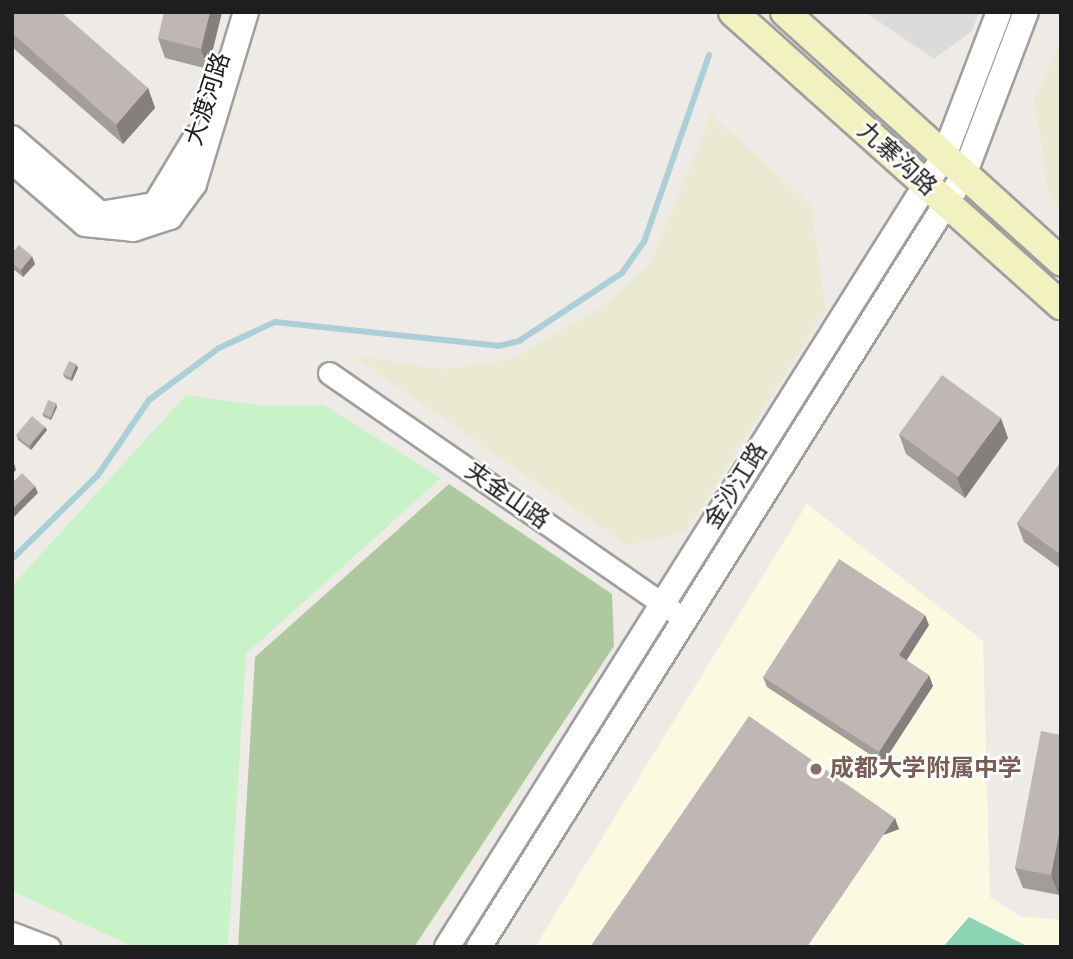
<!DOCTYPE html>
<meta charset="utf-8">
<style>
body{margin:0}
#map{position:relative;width:1073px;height:959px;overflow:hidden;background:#eeebe6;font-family:"Fira Sans","Noto Sans SC",sans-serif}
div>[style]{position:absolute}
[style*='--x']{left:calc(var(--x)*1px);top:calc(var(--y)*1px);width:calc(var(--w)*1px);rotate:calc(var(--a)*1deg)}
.residential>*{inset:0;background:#dcdbdb}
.education>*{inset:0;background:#fbfae1}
.farmland>*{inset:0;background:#eaead3}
.forest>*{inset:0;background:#aec89f}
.park>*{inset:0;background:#c8f3c9}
.pitch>*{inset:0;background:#8dd4b4}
.stream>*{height:6px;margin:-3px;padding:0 3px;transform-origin:3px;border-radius:3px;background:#abcfd6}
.roads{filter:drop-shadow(2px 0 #9f9f9f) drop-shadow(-2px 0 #9f9f9f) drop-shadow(0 2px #9f9f9f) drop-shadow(0 -2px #9f9f9f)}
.minor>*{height:21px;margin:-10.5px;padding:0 10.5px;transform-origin:10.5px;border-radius:10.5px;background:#fff}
.tertiary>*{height:24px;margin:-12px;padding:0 12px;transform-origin:12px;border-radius:12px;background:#fff}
.secondary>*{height:28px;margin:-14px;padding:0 14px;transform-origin:14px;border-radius:14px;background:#f2f1c0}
.wall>*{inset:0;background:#a39d9a}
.shaded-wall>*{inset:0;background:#85807d;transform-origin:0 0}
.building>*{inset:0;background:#beb7b3;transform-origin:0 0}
.dots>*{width:19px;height:19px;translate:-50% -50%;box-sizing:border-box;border:4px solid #fff;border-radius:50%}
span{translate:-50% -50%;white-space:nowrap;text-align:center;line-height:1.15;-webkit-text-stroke:5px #fff;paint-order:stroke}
.street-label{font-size:24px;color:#1e1e1e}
.education-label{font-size:24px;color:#785e54;font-weight:700}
.left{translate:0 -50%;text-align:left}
.frame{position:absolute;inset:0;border:14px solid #1e1e1e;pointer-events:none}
</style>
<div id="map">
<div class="residential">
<div style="clip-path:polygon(865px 12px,979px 12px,972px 31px,934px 59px)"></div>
</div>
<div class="education">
<div style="clip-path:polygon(807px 504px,983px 641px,990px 897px,1020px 916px,1061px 920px,1061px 947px,535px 947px)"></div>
</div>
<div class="farmland">
<div style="clip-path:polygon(1061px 42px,1061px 208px,1049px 197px,1034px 99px)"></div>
<div style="clip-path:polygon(711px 114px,811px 205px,826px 310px,686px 532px,628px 546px,351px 355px,444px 369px,511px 359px,606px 304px,651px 262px)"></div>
</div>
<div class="forest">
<div style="clip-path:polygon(449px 484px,612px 594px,614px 646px,414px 947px,238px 947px,255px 657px)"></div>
</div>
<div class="park">
<div style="clip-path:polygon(186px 395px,266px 406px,324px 405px,441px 478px,246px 654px,228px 947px,134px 947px,12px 891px,12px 586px)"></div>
</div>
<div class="pitch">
<div style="clip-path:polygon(969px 917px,1029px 947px,943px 947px)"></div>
</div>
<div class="stream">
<div style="--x:12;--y:559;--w:120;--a:-44.3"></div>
<div style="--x:98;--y:475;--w:91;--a:-55.8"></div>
<div style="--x:149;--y:400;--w:87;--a:-36.6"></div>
<div style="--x:219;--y:348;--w:62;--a:-24.9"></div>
<div style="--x:275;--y:322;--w:224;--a:6.1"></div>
<div style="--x:498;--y:346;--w:22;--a:-13"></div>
<div style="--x:519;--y:341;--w:123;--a:-33.4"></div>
<div style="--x:622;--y:273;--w:38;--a:-55"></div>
<div style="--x:644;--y:242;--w:198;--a:-70.8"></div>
</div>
<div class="roads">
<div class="minor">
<div style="--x:329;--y:373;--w:432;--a:34.7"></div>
<div style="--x:12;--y:933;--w:40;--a:21"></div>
</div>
<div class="tertiary">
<div style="--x:12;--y:138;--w:116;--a:40.8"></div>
<div style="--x:100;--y:214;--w:56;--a:-9.3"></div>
<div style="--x:155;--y:205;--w:79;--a:-58.9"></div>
<div style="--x:12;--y:161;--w:96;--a:40.8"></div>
<div style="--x:85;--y:224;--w:48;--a:5.9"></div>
<div style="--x:133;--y:229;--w:39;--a:-18"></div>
<div style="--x:170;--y:217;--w:41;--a:-54"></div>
<div style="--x:194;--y:184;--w:180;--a:-73.2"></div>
<div style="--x:447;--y:947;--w:934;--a:-57.86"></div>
<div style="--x:944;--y:156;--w:154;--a:-69.1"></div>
<div style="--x:479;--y:947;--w:912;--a:-57.86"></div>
<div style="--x:964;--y:175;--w:174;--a:-69.2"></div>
</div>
<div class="secondary">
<div style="--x:733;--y:12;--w:440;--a:41.8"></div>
<div style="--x:785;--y:12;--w:372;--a:42.1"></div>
</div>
</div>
<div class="wall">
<div style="clip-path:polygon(12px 12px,148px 88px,155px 108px,123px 144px,12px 47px)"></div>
<div style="clip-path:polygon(222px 12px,208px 69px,165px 58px,158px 38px)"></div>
<div style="clip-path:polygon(12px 253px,35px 264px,23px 277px,12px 268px)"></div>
<div style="clip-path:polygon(78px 368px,72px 381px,65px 378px,63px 374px)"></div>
<div style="clip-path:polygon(57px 407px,51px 420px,44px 417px,42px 414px)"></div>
<div style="clip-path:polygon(45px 427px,47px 430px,31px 450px,18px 440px,17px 436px)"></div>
<div style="clip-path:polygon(899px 434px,1008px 438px,965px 498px,906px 454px)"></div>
<div style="clip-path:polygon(1061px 463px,1061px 569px,1024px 542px,1017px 523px)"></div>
<div style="clip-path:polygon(929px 625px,906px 660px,933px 686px,883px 763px,767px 687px,763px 677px)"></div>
<div style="clip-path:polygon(1061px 735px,1059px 895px,1023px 888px,1015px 868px)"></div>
</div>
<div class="shaded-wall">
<div style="clip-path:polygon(210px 12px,222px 12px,208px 69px,201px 49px)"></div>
<div style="clip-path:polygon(148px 88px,155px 108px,123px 144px,116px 125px)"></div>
<div style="clip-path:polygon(32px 256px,35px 264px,23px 277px,21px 270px)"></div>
<div style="clip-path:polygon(76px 364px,78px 368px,72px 381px,71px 378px)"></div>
<div style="clip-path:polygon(56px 403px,57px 407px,51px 420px,50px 417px)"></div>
<div style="clip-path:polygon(1001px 418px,1008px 438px,965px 498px,957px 478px)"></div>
<div style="clip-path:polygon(45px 427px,47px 430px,31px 450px,30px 446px)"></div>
<div style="clip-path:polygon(14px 463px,16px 470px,12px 474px,12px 464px)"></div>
<div style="clip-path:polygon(35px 486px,38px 493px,12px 519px,12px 509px)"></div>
<div style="clip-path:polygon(925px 615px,929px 625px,903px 666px,899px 655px)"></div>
<div style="clip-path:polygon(929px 675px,933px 686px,883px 763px,879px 752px)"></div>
<div style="left:895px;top:818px;width:12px;height:156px;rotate:70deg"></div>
<div style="clip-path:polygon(1061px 824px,1061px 883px,1059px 895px,1051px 875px)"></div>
</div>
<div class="building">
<div style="clip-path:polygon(12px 12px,61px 12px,148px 88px,116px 125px,12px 33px)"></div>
<div style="clip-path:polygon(164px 12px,210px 12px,201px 49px,158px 38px)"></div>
<div style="clip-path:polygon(19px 245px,32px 256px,21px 270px,12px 263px,12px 253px)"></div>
<div style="clip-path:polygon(69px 361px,76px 364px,71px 378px,63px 374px)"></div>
<div style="left:942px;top:375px;width:73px;height:73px;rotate:36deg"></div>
<div style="left:48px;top:400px;width:9px;height:15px;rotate:21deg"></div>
<div style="left:32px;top:416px;width:17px;height:25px;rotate:40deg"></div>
<div style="clip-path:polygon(1060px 463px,1061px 463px,1061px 555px,1017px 523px)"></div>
<div style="clip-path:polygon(22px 473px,35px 486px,12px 509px,12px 483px)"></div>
<div style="clip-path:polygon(839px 559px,925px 615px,899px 655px,929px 675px,879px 752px,763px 677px)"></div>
<div style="clip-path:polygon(749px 716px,895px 818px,807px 947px,590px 947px)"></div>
<div style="clip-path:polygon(1041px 731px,1061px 735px,1061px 824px,1051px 875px,1015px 868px)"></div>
</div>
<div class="dots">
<div style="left:816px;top:769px;background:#8d6e63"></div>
</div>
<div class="street-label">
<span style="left:208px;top:99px;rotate:-72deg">大渡河路</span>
<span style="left:897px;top:159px;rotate:42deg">九寨沟路</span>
<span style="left:736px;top:486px;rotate:-58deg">金沙江路</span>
<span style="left:507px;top:496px;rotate:35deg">夹金山路</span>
</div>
<div class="education-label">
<span class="left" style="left:830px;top:769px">成都大学附属中学</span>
</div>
<div class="frame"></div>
</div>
